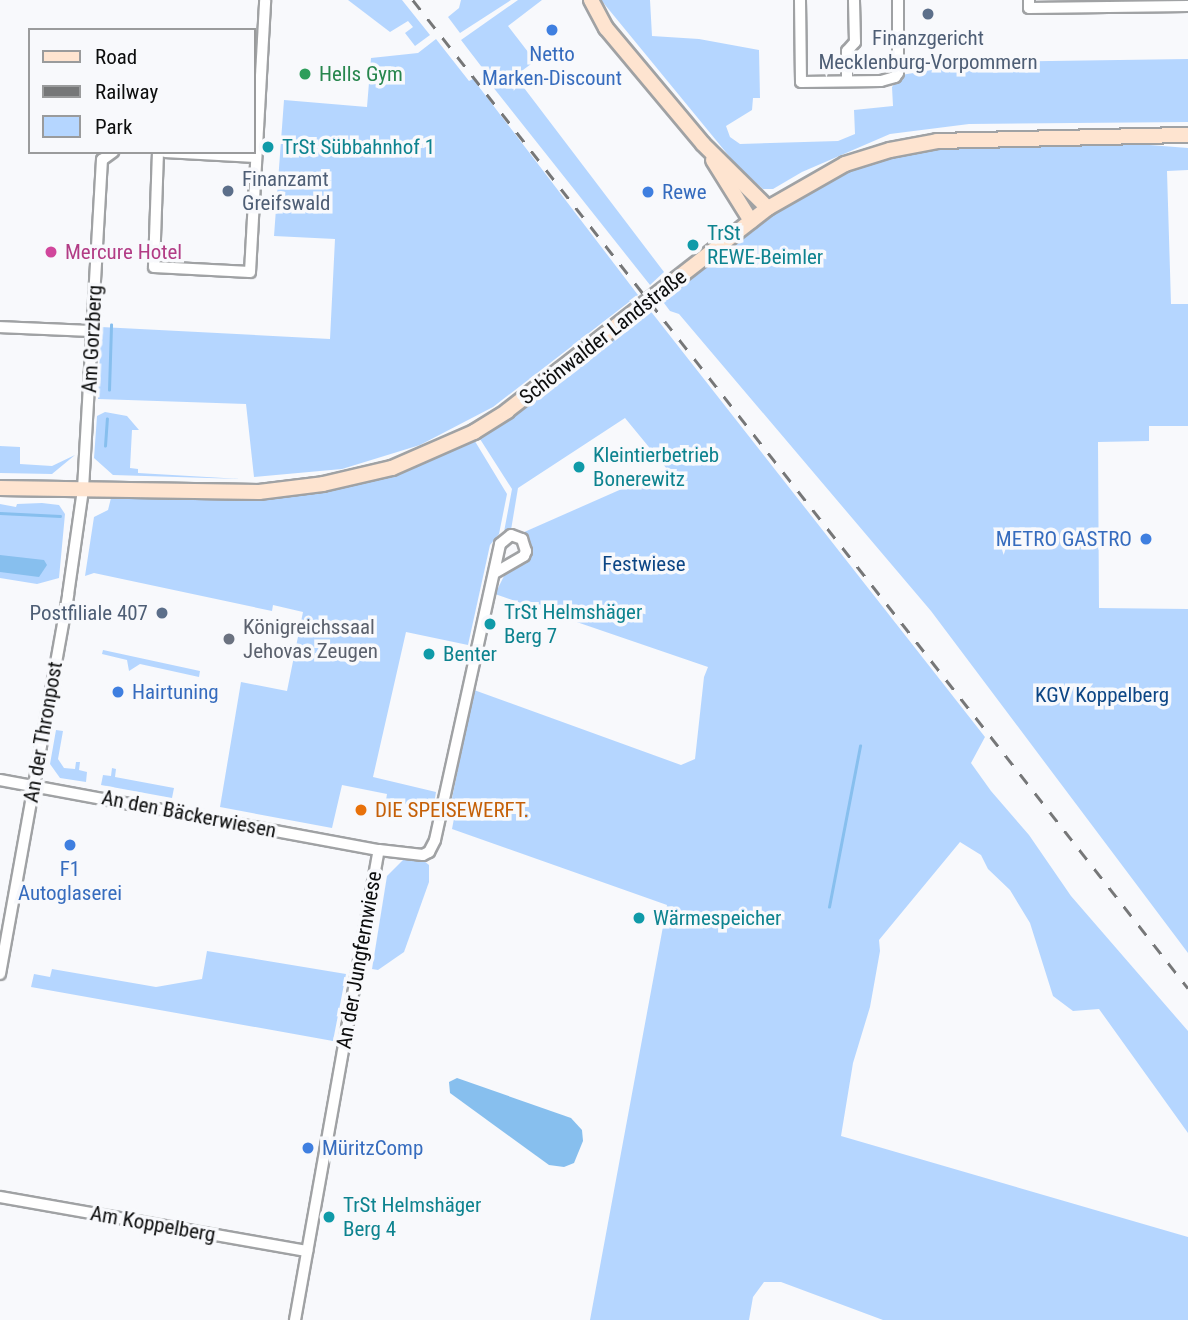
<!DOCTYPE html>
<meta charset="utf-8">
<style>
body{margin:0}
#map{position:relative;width:1188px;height:1320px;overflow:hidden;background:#f8f9fc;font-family:"Roboto Condensed",sans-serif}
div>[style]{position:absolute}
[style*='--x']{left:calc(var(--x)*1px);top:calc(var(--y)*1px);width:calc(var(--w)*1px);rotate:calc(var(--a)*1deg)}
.green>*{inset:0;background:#b5d6ff}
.water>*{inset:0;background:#87bfee}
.stream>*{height:2.5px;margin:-1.25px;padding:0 1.25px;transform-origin:1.25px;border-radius:1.25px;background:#87bfee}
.roads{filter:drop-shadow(2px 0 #a0a2a4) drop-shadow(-2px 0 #a0a2a4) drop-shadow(0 2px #a0a2a4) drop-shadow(0 -2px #a0a2a4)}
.street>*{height:10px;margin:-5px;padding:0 5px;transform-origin:5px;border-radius:5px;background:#fff}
.secondary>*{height:14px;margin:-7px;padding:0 7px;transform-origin:7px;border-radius:7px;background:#fee4d0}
.rail>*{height:2.5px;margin-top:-1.25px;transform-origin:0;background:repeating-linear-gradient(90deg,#767778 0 12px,transparent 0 24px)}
.dots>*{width:19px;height:19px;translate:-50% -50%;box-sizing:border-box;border:4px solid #f8f9fc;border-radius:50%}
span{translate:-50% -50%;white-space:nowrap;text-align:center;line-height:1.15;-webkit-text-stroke:7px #f8f9fc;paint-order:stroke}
.service-label{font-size:21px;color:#4e5e75}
.left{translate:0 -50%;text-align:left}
.right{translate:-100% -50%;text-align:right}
.shop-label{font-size:21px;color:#366cbe}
.leisure-label{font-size:21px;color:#27864d}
.culture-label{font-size:21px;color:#0d838f}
.hotel-label{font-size:21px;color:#b23c85}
.street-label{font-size:21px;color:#0c0d0d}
.park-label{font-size:21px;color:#0c4685}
.worship-label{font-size:21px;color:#5b616d}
.food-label{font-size:21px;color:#c56008}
.legend{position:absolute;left:28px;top:28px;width:228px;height:126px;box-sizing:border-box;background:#f8f9fc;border:2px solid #9a9b9c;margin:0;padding:9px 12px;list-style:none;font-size:21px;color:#0c0d0d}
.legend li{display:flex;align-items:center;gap:14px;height:35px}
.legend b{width:35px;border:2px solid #9a9b9c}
</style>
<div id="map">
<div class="green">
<div style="clip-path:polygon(348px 0,402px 0,430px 35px,415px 46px,405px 33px,413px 27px,408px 21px,390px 32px)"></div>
<div style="clip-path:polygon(461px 0,511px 0,460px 33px,448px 17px,459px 8px)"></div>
<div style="clip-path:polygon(518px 0,542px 0,508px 26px,535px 61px,515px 76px,664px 272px,650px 285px,481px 72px,484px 70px,461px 40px)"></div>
<div style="clip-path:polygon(601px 0,650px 0,652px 36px,699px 39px,759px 50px,760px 98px,753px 98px,752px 110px,726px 126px,730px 137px,740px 144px,838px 141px,855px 134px,854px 110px,893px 106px,892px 87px,901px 75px,982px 62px,1188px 59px,1188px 122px,969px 124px,890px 134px,802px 172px,773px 189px,763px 189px,738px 167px)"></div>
<div style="clip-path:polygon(436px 39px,469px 81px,473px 79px,638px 295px,493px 407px,420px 445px,342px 469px,254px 477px,246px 404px,98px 399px,101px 327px,330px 339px,335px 239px,274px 236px,284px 100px,367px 107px,371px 58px,418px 53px)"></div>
<div style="clip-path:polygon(1098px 141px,1188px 148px,1188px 170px,1167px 171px,1171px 304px,1188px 304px,1188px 426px,1149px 426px,1149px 441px,1098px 442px,1099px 608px,1188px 609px,1188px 953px,931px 611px,679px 314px,670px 311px,661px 299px,778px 212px,786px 202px,807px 189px,874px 159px,961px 145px)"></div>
<div style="clip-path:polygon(649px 309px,985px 737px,971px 763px,991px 791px,1029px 835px,1071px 896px,1188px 1031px,1188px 1133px,1099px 1009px,1073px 1011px,1053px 996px,1030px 923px,1010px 890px,988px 869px,981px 855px,960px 842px,879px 940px,880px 951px,870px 1007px,853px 1063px,841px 1136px,1188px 1237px,1188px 1320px,883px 1320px,781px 1282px,764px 1282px,753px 1297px,749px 1320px,590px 1320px,667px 905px,452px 829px,455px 813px,450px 808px,474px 690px,681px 765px,695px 759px,704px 677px,708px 667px,495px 594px,505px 574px,528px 561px,531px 549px,522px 533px,667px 469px,625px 418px,518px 488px,511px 530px,504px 532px,512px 489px,480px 439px,480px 434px,547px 389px)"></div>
<div style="clip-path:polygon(105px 412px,127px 416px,139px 430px,132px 430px,130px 468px,138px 469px,138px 473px,241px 479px,113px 475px,94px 458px,97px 416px)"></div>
<div style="clip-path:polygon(473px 438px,507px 494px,499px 534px,490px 545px,468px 645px,406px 632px,373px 777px,436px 792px,433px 810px,386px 800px,387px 794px,342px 785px,332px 828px,220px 807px,241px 682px,287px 691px,303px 612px,273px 605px,272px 611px,94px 573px,85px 576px,94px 517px,108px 510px,111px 498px,228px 500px,282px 496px)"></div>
<div style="clip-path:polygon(0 446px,20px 447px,20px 464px,52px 466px,75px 455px,52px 474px,0 473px)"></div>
<div style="clip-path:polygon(42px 503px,59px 505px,65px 514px,59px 578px,37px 584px,0 578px,0 504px,16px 507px,17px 504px)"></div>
<div style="clip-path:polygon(103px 650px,200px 671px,199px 677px,140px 664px,129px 671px,127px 660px,102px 654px)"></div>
<div style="clip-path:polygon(56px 730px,63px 731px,58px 759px,64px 768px,75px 769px,76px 762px,80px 762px,79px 770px,87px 772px,86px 782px,60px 778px,50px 764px)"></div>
<div style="clip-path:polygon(112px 768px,116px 769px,115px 777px,174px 788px,172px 798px,101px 785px,103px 775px,111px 776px)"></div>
<div style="clip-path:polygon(405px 858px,424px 861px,429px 865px,429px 882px,404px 952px,378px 970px,372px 969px,387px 876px)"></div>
<div style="clip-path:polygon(207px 951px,346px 974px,333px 1041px,31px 987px,34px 974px,50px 977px,52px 969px,156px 987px,202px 979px)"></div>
</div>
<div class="water">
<div style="clip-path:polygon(0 555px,44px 560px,47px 565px,39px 577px,0 572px)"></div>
<div style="clip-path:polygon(457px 1078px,571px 1118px,582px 1130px,583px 1141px,574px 1163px,564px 1167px,549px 1165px,450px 1093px,449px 1082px)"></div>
</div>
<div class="stream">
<div style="--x:109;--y:390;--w:65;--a:-88.2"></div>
<div style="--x:105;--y:446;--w:27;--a:-86"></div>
<div style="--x:0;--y:513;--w:60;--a:2.9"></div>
<div style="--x:829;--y:907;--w:164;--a:-79.1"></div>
</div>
<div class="roads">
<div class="street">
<div style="--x:800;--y:0;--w:82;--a:89.3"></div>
<div style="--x:801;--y:82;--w:80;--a:-0.7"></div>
<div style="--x:881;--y:81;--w:15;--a:-16"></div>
<div style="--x:895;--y:77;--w:5;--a:-53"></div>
<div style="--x:898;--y:73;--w:73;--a:-90"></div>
<div style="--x:1029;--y:0;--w:8;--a:90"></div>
<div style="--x:1029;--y:8;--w:159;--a:-0.7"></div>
<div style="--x:847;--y:81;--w:30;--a:-90"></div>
<div style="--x:847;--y:51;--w:12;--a:-48"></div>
<div style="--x:855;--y:42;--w:42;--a:-91.4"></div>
<div style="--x:158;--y:152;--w:115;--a:92"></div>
<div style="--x:154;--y:267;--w:96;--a:3"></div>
<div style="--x:250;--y:272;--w:272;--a:-86.8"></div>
<div style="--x:165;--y:152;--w:90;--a:3.2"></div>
<div style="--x:0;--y:327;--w:92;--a:2.5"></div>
<div style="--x:0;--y:780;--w:385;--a:10.5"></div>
<div style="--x:379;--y:850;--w:44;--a:6.5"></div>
<div style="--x:423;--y:855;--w:7;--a:-27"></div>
<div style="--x:429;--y:852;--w:13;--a:-63"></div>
<div style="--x:435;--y:840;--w:303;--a:-77.6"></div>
<div style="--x:500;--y:544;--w:14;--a:-39"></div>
<div style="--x:511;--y:535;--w:12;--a:20"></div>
<div style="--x:522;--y:539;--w:13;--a:72"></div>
<div style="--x:526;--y:551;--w:5;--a:112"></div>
<div style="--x:524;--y:556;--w:34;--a:150"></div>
<div style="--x:0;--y:974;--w:385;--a:-79.8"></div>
<div style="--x:68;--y:595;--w:107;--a:-81.9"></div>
<div style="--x:83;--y:489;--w:330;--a:-86.7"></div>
<div style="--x:102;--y:160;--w:14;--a:-36"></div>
<div style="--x:0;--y:1197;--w:312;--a:10"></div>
<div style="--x:295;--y:1320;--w:477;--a:-79.9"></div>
</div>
<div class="secondary">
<div style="--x:591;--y:0;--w:32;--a:62"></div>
<div style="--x:606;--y:28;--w:151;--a:50.1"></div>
<div style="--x:703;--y:144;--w:91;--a:44.6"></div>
<div style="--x:713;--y:160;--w:72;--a:58.1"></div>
<div style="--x:0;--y:488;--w:259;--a:0.9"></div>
<div style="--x:259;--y:492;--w:64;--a:-7.1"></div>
<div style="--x:323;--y:484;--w:71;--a:-13.1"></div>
<div style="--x:392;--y:468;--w:90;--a:-23.7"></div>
<div style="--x:474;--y:432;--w:39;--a:-32"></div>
<div style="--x:507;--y:411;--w:331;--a:-37.9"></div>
<div style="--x:768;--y:208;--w:89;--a:-29.7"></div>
<div style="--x:845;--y:164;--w:47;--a:-17.3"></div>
<div style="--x:890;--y:150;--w:48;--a:-10.8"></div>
<div style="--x:937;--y:141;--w:251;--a:-1.4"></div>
</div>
</div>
<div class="rail">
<div style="--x:413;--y:0;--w:1256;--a:51.89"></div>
</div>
<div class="dots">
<div style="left:928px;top:14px;background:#5c6f8a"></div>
<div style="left:552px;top:30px;background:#3f7fe0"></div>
<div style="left:305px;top:74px;background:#2e9e5b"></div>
<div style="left:268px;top:147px;background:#0f9aa8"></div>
<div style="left:228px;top:191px;background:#5c6f8a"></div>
<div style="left:648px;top:192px;background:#3f7fe0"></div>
<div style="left:693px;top:245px;background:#0f9aa8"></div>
<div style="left:51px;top:252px;background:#d1479c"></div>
<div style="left:579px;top:467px;background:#0f9aa8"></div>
<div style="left:1146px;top:539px;background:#3f7fe0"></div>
<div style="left:162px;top:613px;background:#5c6f8a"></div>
<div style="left:490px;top:624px;background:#0f9aa8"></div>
<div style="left:229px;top:639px;background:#6b7280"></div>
<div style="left:429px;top:654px;background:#0f9aa8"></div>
<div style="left:118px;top:692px;background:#3f7fe0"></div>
<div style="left:361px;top:810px;background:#e8710a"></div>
<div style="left:70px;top:845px;background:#3f7fe0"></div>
<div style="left:639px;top:918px;background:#0f9aa8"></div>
<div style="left:308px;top:1148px;background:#3f7fe0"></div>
<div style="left:329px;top:1217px;background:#0f9aa8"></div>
</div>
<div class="service-label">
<span style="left:928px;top:50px">Finanzgericht<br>Mecklenburg-Vorpommern</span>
<span class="left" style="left:242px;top:191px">Finanzamt<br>Greifswald</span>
<span class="right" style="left:148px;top:613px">Postfiliale 407</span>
</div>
<div class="shop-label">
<span style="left:552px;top:66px">Netto<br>Marken-Discount</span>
<span class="left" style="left:662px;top:192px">Rewe</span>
<span class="right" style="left:1132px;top:539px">METRO GASTRO</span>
<span class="left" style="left:132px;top:692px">Hairtuning</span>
<span style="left:70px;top:881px">F1<br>Autoglaserei</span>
<span class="left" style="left:322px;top:1148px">MüritzComp</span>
</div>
<div class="leisure-label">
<span class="left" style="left:319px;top:74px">Hells Gym</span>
</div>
<div class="culture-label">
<span class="left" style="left:282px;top:147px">TrSt Sübbahnhof 1</span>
<span class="left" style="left:707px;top:245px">TrSt<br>REWE-Beimler</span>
<span class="left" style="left:593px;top:467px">Kleintierbetrieb<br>Bonerewitz</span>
<span class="left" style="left:504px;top:624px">TrSt Helmshäger<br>Berg 7</span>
<span class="left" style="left:443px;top:654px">Benter</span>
<span class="left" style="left:653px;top:918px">Wärmespeicher</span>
<span class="left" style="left:343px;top:1217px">TrSt Helmshäger<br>Berg 4</span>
</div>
<div class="hotel-label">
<span class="left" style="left:65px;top:252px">Mercure Hotel</span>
</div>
<div class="street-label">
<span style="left:603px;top:337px;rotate:-38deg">Schönwalder Landstraße</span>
<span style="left:92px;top:339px;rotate:-87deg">Am Gorzberg</span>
<span style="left:43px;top:732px;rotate:-80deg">An der Thronpost</span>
<span style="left:189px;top:814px;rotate:11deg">An den Bäckerwiesen</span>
<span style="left:359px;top:960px;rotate:-80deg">An der Jungfernwiese</span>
<span style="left:153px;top:1224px;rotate:10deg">Am Koppelberg</span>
</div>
<div class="park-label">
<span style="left:644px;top:564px">Festwiese</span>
<span style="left:1102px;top:695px">KGV Koppelberg</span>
</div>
<div class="worship-label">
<span class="left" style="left:243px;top:639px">Königreichssaal<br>Jehovas Zeugen</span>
</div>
<div class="food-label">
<span class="left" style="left:375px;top:810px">DIE SPEISEWERFT.</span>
</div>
<ul class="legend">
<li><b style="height:9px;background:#fee4d0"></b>Road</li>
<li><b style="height:9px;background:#767778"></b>Railway</li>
<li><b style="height:19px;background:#b5d6ff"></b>Park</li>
</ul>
</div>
